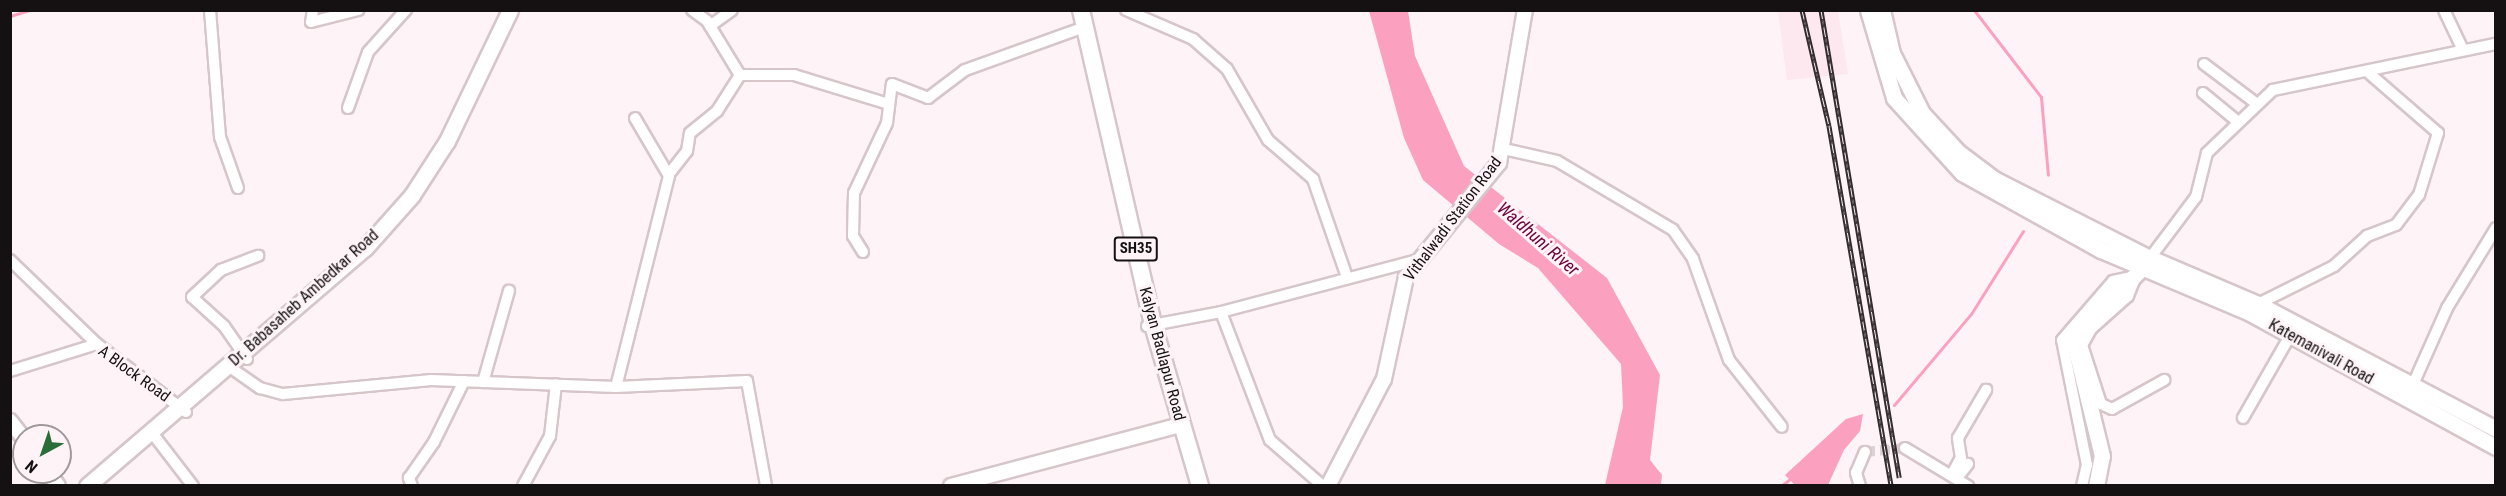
<!DOCTYPE html>
<style>
body{margin:0}
#map{position:relative;width:2506px;height:496px;overflow:hidden;background:#fef4f7;font-family:"Roboto Condensed",sans-serif}
div>[style]{position:absolute}
[style*='--x']{left:calc(var(--x)*1px);top:calc(var(--y)*1px);width:calc(var(--w)*1px);rotate:calc(var(--a)*1deg)}
.built>*{inset:0;background:#fce8ee}
.water>*{inset:0;background:#fca0bf}
.stream>*{height:3px;margin:-1.5px;padding:0 1.5px;transform-origin:1.5px;border-radius:1.5px;background:#fca0bf}
.minor-tunnel>*{height:10px;margin-top:-5px;transform-origin:0;background:repeating-linear-gradient(90deg,#dbd2d5 0 10px,transparent 0 15px)}
.roads{filter:drop-shadow(2px 0 #d6c6ca) drop-shadow(-2px 0 #d6c6ca) drop-shadow(0 2px #d6c6ca) drop-shadow(0 -2px #d6c6ca)}
.minor>*{height:10px;margin:-5px;padding:0 5px;transform-origin:5px;border-radius:5px;background:#fff}
.tertiary>*{height:14px;margin:-7px;padding:0 7px;transform-origin:7px;border-radius:7px;background:#fff}
.secondary>*{height:15px;margin:-7.5px;padding:0 7.5px;transform-origin:7.5px;border-radius:7.5px;background:#fff}
.primary>*{height:16px;margin:-8px;padding:0 8px;transform-origin:8px;border-radius:8px;background:#fff}
.rail>*{height:5px;margin-top:-2.5px;transform-origin:0;background:repeating-linear-gradient(90deg,#fef4f7 0 9px,#332d2f 0 18px);box-sizing:border-box;border-block:2px solid #332d2f}
span{translate:-50% -50%;white-space:nowrap;text-align:center;line-height:1.15;-webkit-text-stroke:6px #fef4f7;paint-order:stroke}
.shield-label span{padding:2px 4px;background:#fef4f7;border:2px solid;border-radius:4px;-webkit-text-stroke-width:0}
.shield-label{font-size:15px;color:#151012;font-weight:700}
.street-label{font-size:16px;color:#151012}
.water-label{font-size:18px;color:#6f003a;font-style:italic}
.frame{position:absolute;inset:0;border:12px solid #151012;pointer-events:none}
.north{position:absolute;left:12px;top:424px;width:60px;height:60px;box-sizing:border-box;background:#fef4f7;border:2px solid #a1999b;border-radius:50%;rotate:220deg;font-size:16px;font-weight:700;line-height:24px;text-align:center;color:#151012}
.north::after{content:'';display:block;margin:auto;width:21px;height:27px;background:#296d38;clip-path:polygon(50% 0,100% 100%,50% 72%,0 100%)}
</style>
<div id="map">
<div class="built">
<div style="clip-path:polygon(1778px 11px,1838px 11px,1848px 74px,1787px 80px)"></div>
</div>
<div class="water">
<div style="clip-path:polygon(1369px 11px,1408px 11px,1415px 56px,1464px 166px,1607px 278px,1660px 375px,1650px 460px,1662px 475px,1661px 485px,1605px 485px,1623px 407px,1621px 364px,1538px 268px,1499px 244px,1423px 180px,1404px 138px)"></div>
<div style="clip-path:polygon(1863px 414px,1860px 431px,1844px 450px,1828px 485px,1795px 485px,1785px 475px,1846px 419px)"></div>
</div>
<div class="stream">
<div style="--x:1974;--y:10;--w:110;--a:52.4"></div>
<div style="--x:2041;--y:97;--w:78;--a:84.9"></div>
<div style="--x:10;--y:16;--w:21;--a:-17"></div>
<div style="--x:1894;--y:405;--w:119;--a:-49.8"></div>
<div style="--x:1971;--y:314;--w:98;--a:-57.9"></div>
<div style="--x:1781;--y:486;--w:11;--a:-38"></div>
</div>
<div class="minor-tunnel">
<div style="--x:1865;--y:452;--w:40;--a:-5.7"></div>
</div>
<div class="roads">
<div class="minor">
<div style="--x:210;--y:10;--w:127;--a:85.5"></div>
<div style="--x:220;--y:137;--w:54;--a:70.6"></div>
<div style="--x:313;--y:10;--w:12;--a:99"></div>
<div style="--x:311;--y:22;--w:49;--a:-14.3"></div>
<div style="--x:692;--y:10;--w:19;--a:36"></div>
<div style="--x:707;--y:21;--w:63;--a:58.6"></div>
<div style="--x:740;--y:75;--w:54;--a:0"></div>
<div style="--x:794;--y:75;--w:99;--a:17"></div>
<div style="--x:1126;--y:10;--w:73;--a:23.4"></div>
<div style="--x:1193;--y:39;--w:45;--a:41.4"></div>
<div style="--x:1227;--y:69;--w:82;--a:60"></div>
<div style="--x:1268;--y:140;--w:60;--a:40.9"></div>
<div style="--x:1313;--y:179;--w:104;--a:70.9"></div>
<div style="--x:2444;--y:10;--w:44;--a:64.6"></div>
<div style="--x:710;--y:26;--w:27;--a:-36"></div>
<div style="--x:2204;--y:64;--w:66;--a:37"></div>
<div style="--x:2203;--y:93;--w:45;--a:39.6"></div>
<div style="--x:348;--y:108;--w:59;--a:-70.3"></div>
<div style="--x:368;--y:52;--w:57;--a:-47.9"></div>
<div style="--x:1504;--y:149;--w:54;--a:12.8"></div>
<div style="--x:1557;--y:161;--w:135;--a:30.7"></div>
<div style="--x:1673;--y:230;--w:35;--a:55"></div>
<div style="--x:1693;--y:259;--w:107;--a:70.4"></div>
<div style="--x:1729;--y:360;--w:85;--a:51.7"></div>
<div style="--x:669;--y:174;--w:29;--a:-52"></div>
<div style="--x:687;--y:151;--w:18;--a:-81"></div>
<div style="--x:690;--y:133;--w:35;--a:-39"></div>
<div style="--x:717;--y:111;--w:43;--a:-57.4"></div>
<div style="--x:863;--y:252;--w:19;--a:-122"></div>
<div style="--x:853;--y:236;--w:43;--a:-88.7"></div>
<div style="--x:854;--y:193;--w:77;--a:-64.8"></div>
<div style="--x:887;--y:123;--w:39;--a:-83"></div>
<div style="--x:892;--y:84;--w:39;--a:21"></div>
<div style="--x:928;--y:98;--w:46;--a:-37.1"></div>
<div style="--x:965;--y:70;--w:118;--a:-19.8"></div>
<div style="--x:2150;--y:258;--w:76;--a:-53"></div>
<div style="--x:2196;--y:197;--w:45;--a:-76"></div>
<div style="--x:2207;--y:153;--w:91;--a:-43.7"></div>
<div style="--x:2273;--y:90;--w:228;--a:-11.7"></div>
<div style="--x:10;--y:260;--w:121;--a:44"></div>
<div style="--x:2258;--y:304;--w:85;--a:-26.6"></div>
<div style="--x:2334;--y:266;--w:45;--a:-42.3"></div>
<div style="--x:2367;--y:236;--w:31;--a:-21"></div>
<div style="--x:2396;--y:225;--w:38;--a:-53"></div>
<div style="--x:2419;--y:195;--w:65;--a:-73"></div>
<div style="--x:2438;--y:133;--w:90;--a:-139.1"></div>
<div style="--x:1221;--y:312;--w:137;--a:69.1"></div>
<div style="--x:1270;--y:440;--w:70;--a:41"></div>
<div style="--x:1147;--y:326;--w:75;--a:-10.7"></div>
<div style="--x:1221;--y:312;--w:207;--a:-14.8"></div>
<div style="--x:247;--y:359;--w:40;--a:-124.9"></div>
<div style="--x:224;--y:326;--w:43;--a:-137.8"></div>
<div style="--x:192;--y:297;--w:40;--a:-43"></div>
<div style="--x:221;--y:270;--w:40;--a:-21"></div>
<div style="--x:234;--y:370;--w:32;--a:35"></div>
<div style="--x:260;--y:388;--w:24;--a:15"></div>
<div style="--x:283;--y:394;--w:149;--a:-5.4"></div>
<div style="--x:431;--y:380;--w:185;--a:2.2"></div>
<div style="--x:616;--y:387;--w:131;--a:-2.6"></div>
<div style="--x:747;--y:381;--w:107;--a:79.7"></div>
<div style="--x:10;--y:371;--w:91;--a:-17.2"></div>
<div style="--x:97;--y:344;--w:112;--a:37.4"></div>
<div style="--x:483;--y:382;--w:95;--a:-74.1"></div>
<div style="--x:616;--y:387;--w:218;--a:-75.9"></div>
<div style="--x:669;--y:176;--w:67;--a:-120.4"></div>
<div style="--x:2411;--y:389;--w:89;--a:-66"></div>
<div style="--x:2447;--y:308;--w:94;--a:-58.5"></div>
<div style="--x:2243;--y:418;--w:97;--a:-60.3"></div>
<div style="--x:156;--y:438;--w:61;--a:52.4"></div>
<div style="--x:1905;--y:448;--w:74;--a:31.1"></div>
<div style="--x:1952;--y:474;--w:18;--a:-61"></div>
<div style="--x:1961;--y:458;--w:20;--a:-99"></div>
<div style="--x:1958;--y:438;--w:56;--a:-59.7"></div>
<div style="--x:1957;--y:478;--w:18;--a:-52"></div>
<div style="--x:412;--y:486;--w:9;--a:-111"></div>
<div style="--x:409;--y:478;--w:44;--a:-55.2"></div>
<div style="--x:434;--y:442;--w:68;--a:-63.8"></div>
<div style="--x:523;--y:486;--w:57;--a:-61.6"></div>
<div style="--x:550;--y:436;--w:52;--a:-83.4"></div>
<div style="--x:1860;--y:486;--w:14;--a:-107"></div>
<div style="--x:1856;--y:473;--w:23;--a:-67"></div>
<div style="--x:2082;--y:486;--w:22;--a:-77"></div>
<div style="--x:2087;--y:465;--w:127;--a:-101.3"></div>
<div style="--x:2062;--y:340;--w:78;--a:-49.2"></div>
<div style="--x:2113;--y:281;--w:24;--a:-12"></div>
<div style="--x:2136;--y:276;--w:22;--a:112"></div>
<div style="--x:2128;--y:296;--w:50;--a:138.3"></div>
<div style="--x:2091;--y:329;--w:18;--a:119"></div>
<div style="--x:2082;--y:345;--w:62;--a:72.1"></div>
<div style="--x:2101;--y:404;--w:12;--a:24"></div>
<div style="--x:2112;--y:409;--w:60;--a:-29.1"></div>
</div>
<div class="tertiary">
<div style="--x:10;--y:421;--w:23;--a:52"></div>
<div style="--x:48;--y:472;--w:17;--a:54"></div>
<div style="--x:951;--y:486;--w:238;--a:-14.9"></div>
<div style="--x:1328;--y:486;--w:121;--a:-62.4"></div>
<div style="--x:1384;--y:379;--w:104;--a:-77.8"></div>
<div style="--x:1406;--y:277;--w:147;--a:-50.8"></div>
<div style="--x:1499;--y:163;--w:155;--a:-80.4"></div>
</div>
<div class="secondary">
<div style="--x:1868;--y:10;--w:92;--a:73.5"></div>
<div style="--x:1894;--y:98;--w:101;--a:47.8"></div>
<div style="--x:1962;--y:173;--w:159;--a:29"></div>
<div style="--x:2101;--y:250;--w:162;--a:22.9"></div>
<div style="--x:2250;--y:313;--w:280;--a:28.6"></div>
<div style="--x:1882;--y:10;--w:44;--a:76.9"></div>
<div style="--x:1892;--y:53;--w:67;--a:63.4"></div>
<div style="--x:1922;--y:113;--w:53;--a:47.3"></div>
<div style="--x:1958;--y:152;--w:45;--a:36.9"></div>
<div style="--x:1994;--y:179;--w:175;--a:26.9"></div>
<div style="--x:2150;--y:258;--w:117;--a:23.1"></div>
<div style="--x:2258;--y:304;--w:269;--a:27.7"></div>
<div style="--x:87;--y:486;--w:366;--a:-40.6"></div>
<div style="--x:365;--y:248;--w:71;--a:-48.4"></div>
<div style="--x:412;--y:195;--w:64;--a:-57.1"></div>
<div style="--x:447;--y:141;--w:145;--a:-64.3"></div>
<div style="--x:2096;--y:486;--w:31;--a:-79"></div>
<div style="--x:2102;--y:456;--w:122;--a:-103.8"></div>
<div style="--x:2073;--y:338;--w:108;--a:-45.4"></div>
</div>
<div class="primary">
<div style="--x:1081;--y:10;--w:323;--a:77.1"></div>
<div style="--x:1153;--y:325;--w:168;--a:73.7"></div>
</div>
</div>
<div class="rail">
<div style="--x:1802;--y:10;--w:119;--a:76.9"></div>
<div style="--x:1829;--y:126;--w:365;--a:80.2"></div>
<div style="--x:1821;--y:10;--w:474;--a:80.5"></div>
</div>
<div class="shield-label">
<span style="left:1136px;top:249px">SH35</span>
</div>
<div class="street-label">
<span style="left:1453px;top:219px;rotate:-53deg">Vithalwadi Station Road</span>
<span style="left:304px;top:298px;rotate:-42deg">Dr. Babasaheb Ambedkar Road</span>
<span style="left:2321px;top:352px;rotate:29deg">Katemanivali Road</span>
<span style="left:1162px;top:354px;rotate:75deg">Kalyan Badlapur Road</span>
<span style="left:134px;top:374px;rotate:36deg">A Block Road</span>
</div>
<div class="water-label">
<span style="left:1538px;top:239px;rotate:41deg">Waldhuni River</span>
</div>
<div class="frame"></div>
<div class="north">N</div>
</div>
